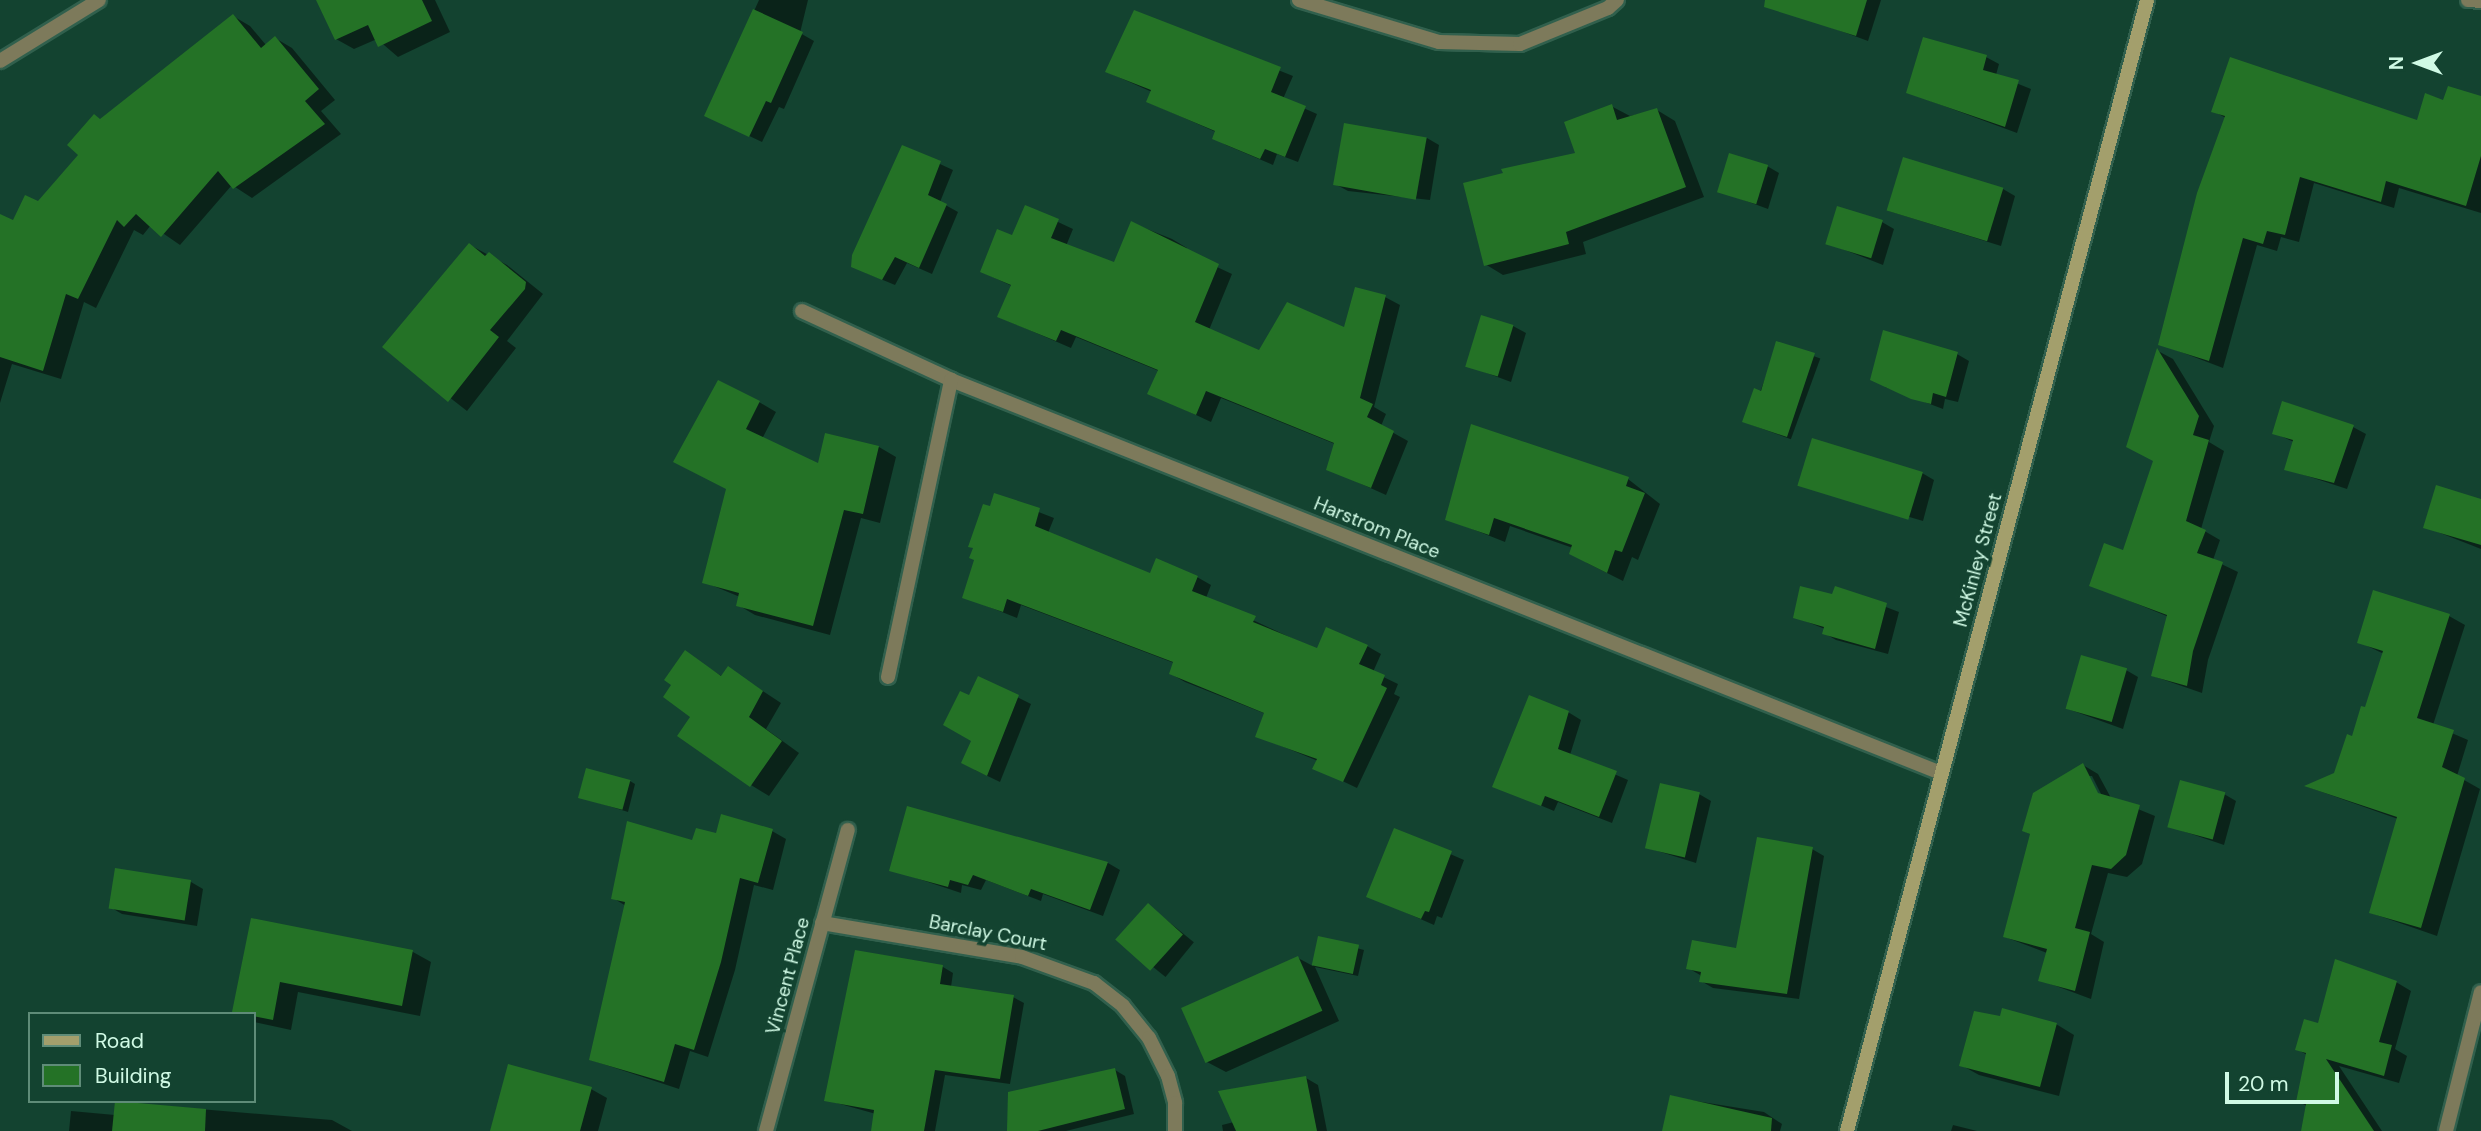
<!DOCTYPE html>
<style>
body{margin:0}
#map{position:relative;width:2481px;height:1131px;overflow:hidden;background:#134330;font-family:"DM Sans",sans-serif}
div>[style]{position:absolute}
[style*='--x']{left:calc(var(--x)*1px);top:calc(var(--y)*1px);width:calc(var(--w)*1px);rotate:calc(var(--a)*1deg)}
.shadow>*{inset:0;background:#0007;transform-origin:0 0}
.building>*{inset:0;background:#247226;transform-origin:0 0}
.roads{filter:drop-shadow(2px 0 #31604d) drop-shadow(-2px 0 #31604d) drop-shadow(0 2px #31604d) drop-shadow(0 -2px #31604d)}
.minor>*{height:14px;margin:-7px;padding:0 7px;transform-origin:7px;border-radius:7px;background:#7d7a5b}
.secondary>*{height:14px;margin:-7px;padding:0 7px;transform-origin:7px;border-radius:7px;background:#a39f6c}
span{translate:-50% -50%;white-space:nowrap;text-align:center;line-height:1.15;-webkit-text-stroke:7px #134330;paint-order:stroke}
.street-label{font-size:19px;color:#d0fae5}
.legend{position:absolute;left:28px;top:1012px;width:228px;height:91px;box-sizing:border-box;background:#134330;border:2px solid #5f8c78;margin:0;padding:9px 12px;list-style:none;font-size:21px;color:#d0fae5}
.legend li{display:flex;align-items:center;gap:14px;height:35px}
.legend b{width:35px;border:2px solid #5f8c78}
.north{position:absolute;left:2383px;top:28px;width:70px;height:70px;-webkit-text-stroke:5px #134330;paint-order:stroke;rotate:270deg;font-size:19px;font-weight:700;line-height:28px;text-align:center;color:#d0fae5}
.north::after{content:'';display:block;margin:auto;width:24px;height:32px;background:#d0fae5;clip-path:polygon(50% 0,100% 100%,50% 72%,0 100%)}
.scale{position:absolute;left:2225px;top:1072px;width:114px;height:32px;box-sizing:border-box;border:4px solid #d0fae5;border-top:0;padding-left:9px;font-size:21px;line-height:24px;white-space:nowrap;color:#d0fae5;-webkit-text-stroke:5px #134330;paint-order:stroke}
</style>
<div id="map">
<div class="shadow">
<div style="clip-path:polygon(318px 0,435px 0,450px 32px,398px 57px,377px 39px,354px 49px,336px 39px)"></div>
<div style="clip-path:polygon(759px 0,808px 0,800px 33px,814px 41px,784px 109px,779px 107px,762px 142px,707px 116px)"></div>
<div style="clip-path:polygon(1826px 0,1881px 0,1868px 41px,1819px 23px)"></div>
<div style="clip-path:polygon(1135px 13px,1293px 76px,1283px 99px,1317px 114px,1298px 162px,1277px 154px,1273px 165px,1226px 145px,1214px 138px,1216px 132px,1148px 102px,1152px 92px,1107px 72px)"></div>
<div style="clip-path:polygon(233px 16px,250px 26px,266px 45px,275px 38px,292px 48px,335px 100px,321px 111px,341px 134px,252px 198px,232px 185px,180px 245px,151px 225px,143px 235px,134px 230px,96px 308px,84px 302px,61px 379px,12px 364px,0 403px,0 216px,13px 222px,38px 203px,81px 155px,101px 120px)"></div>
<div style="clip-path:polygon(1986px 57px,1999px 64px,1996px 75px,2031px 89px,2017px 133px,1909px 93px)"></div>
<div style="clip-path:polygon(2481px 98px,2481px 213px,2399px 188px,2394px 208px,2314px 183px,2299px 242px,2281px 237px,2277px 251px,2257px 245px,2223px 368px,2160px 344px,2226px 118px,2213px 111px,2418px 122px,2445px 102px)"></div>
<div style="clip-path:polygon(1611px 106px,1630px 116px,1657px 110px,1675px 121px,1704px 197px,1583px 242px,1586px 254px,1503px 275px,1485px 264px,1578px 154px)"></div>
<div style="clip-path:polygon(1427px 138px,1439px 145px,1430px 200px,1348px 191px,1335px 184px)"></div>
<div style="clip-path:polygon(903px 147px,953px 170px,940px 202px,958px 212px,932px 274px,907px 263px,895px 285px,866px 273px)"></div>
<div style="clip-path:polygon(1767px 166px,1779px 173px,1768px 209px,1719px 191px)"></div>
<div style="clip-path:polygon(2003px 189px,2015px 196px,2001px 246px,1889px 211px)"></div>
<div style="clip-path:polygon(1026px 207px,1073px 229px,1066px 246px,1115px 264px,1132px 223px,1172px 239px,1187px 248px,1185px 252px,1232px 274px,1209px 330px,1260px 352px,1345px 329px,1385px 297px,1400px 305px,1374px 407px,1386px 414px,1381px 426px,1408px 441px,1386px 495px,1328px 469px,1335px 444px,1221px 398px,1211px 422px,1149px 393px,1159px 371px,1076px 337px,1071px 348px,999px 317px,1012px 286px,982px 272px,1013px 237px)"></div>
<div style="clip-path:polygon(1882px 222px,1894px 229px,1883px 265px,1827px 243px)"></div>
<div style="clip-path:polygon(470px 245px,507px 265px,543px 294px,507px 341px,516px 348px,467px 411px,385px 347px)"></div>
<div style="clip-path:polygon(1513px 326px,1526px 333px,1511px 382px,1468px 366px)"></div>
<div style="left:1778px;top:343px;width:45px;height:86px;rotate:20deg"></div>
<div style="clip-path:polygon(2158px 351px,2173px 359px,2214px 426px,2209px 442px,2224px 451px,2201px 529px,2220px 540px,2213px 560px,2238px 572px,2208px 660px,2202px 693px,2153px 676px,2169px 617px,2091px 585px,2124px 552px,2154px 461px)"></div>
<div style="clip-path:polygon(1957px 354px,1969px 361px,1958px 402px,1945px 399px,1943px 409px,1885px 387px)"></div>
<div style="clip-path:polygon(759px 402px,776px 412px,762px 439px,819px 466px,879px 447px,896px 457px,880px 523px,861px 518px,830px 635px,755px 615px,738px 605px,740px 597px,704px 582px,728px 489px,692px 471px)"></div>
<div style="clip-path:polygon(2353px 427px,2366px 434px,2347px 489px,2286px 469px,2294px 442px,2274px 433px)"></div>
<div style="clip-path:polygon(1922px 473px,1934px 480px,1923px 521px,1801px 485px)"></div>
<div style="clip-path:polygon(1628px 479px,1660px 504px,1638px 560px,1632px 557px,1623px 581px,1587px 563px,1573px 548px,1510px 526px,1505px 542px,1447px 519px)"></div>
<div style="clip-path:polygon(995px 495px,1054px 518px,1048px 533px,1151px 576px,1197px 577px,1211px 585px,1206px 598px,1317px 650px,1367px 646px,1381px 654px,1373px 672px,1398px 684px,1394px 694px,1400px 697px,1357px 788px,1315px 768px,1318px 761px,1257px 736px,1266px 714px,1185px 682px,1171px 674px,1174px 663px,1021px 605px,1017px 618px,964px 597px)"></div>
<div style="clip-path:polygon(2481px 500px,2481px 549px,2425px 527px)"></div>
<div style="clip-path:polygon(1836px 588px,1899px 612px,1888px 654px,1836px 640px,1824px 633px,1825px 629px,1795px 617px,1834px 596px)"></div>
<div style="clip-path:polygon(2449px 616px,2465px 625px,2433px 725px,2468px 740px,2457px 776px,2480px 789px,2437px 936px,2371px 913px,2398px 819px,2308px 787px,2335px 774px,2366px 709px,2384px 654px,2359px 642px)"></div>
<div style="clip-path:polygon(685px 653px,723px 677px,729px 669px,781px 703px,766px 729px,799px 753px,769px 796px,751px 785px,693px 717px,674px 685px)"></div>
<div style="clip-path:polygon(2126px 670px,2138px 677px,2123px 729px,2068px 709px)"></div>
<div style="clip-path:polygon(979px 678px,1031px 704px,1000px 782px,975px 770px,970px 697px)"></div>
<div style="clip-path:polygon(1568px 712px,1581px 720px,1570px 755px,1628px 780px,1612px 823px,1558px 802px,1554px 811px,1495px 786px)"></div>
<div style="clip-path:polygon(evenodd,2083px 765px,2098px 774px,2111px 798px,2155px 816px,2142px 864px,2127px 877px,2108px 873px,2091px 934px,2104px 942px,2091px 999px,2040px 980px,2047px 953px,2005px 937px,2032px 835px,2024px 831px,2083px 765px,2088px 776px,2092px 776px,2104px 800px,2101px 801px,2088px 776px)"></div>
<div style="clip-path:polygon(630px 781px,635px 784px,628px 812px,580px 797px)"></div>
<div style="clip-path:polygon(1699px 794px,1711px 801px,1696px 863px,1648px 848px)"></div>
<div style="clip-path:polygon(2224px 794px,2236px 801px,2224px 845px,2168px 826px)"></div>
<div style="clip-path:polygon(1395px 830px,1464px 860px,1442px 918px,1437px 916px,1434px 925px,1368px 896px)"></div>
<div style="clip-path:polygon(772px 831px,786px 839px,773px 890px,754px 885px,735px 970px,708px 1057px,690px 1051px,679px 1089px,591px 1060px,626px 906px,613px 898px,694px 843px,717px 835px)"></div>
<div style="clip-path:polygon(1812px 849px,1824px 856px,1799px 999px,1713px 988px,1701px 981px,1700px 975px,1688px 968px,1737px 950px)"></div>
<div style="clip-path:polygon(1108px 863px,1120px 870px,1103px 916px,1043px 894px,1041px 901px,986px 880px,981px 890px,962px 885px,961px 893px,892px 870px)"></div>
<div style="clip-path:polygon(116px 870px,191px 882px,203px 889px,197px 926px,122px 914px,110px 907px)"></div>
<div style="left:1148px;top:905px;width:59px;height:45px;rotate:39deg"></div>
<div style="clip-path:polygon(252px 920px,413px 952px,431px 962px,420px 1016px,298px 992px,291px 1030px,254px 1022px,254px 1014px,238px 1014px,234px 1011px)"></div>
<div style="clip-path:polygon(1319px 938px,1364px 950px,1358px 976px,1315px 967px,1339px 1021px,1226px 1072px,1207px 1062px,1298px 958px,1313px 966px)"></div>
<div style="clip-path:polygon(856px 952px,943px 967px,953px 973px,951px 987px,1013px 997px,1024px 1003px,1010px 1084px,945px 1075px,935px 1131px,873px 1131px,876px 1114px,826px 1100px)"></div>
<div style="clip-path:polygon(2396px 982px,2411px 991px,2395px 1049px,2407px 1056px,2399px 1083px,2339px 1066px,2382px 1131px,2309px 1131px,2308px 1107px,2298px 1101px,2307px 1055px,2297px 1049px,2319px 1025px)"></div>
<div style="clip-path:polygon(2056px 1024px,2074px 1035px,2059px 1096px,1979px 1075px,1961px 1065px)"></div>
<div style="clip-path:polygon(1115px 1070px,1125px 1076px,1134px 1114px,1066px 1131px,1009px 1131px)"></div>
<div style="clip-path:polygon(1306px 1078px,1318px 1085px,1327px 1131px,1223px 1131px,1222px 1125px,1234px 1122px)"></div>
<div style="clip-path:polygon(591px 1089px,607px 1098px,598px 1131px,492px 1131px)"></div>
<div style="clip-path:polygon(1671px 1097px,1764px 1112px,1782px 1124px,1780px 1131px,1664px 1131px)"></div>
<div style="clip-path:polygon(116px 1102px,332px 1120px,352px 1131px,69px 1131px,71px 1111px,115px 1115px)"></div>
<div style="clip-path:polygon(1953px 1125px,1977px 1131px,1951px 1131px)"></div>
</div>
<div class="building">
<div style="clip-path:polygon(316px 0,422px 0,432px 21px,378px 47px,368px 25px,335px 40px)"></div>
<div style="clip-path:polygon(1765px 0,1867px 0,1856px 36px,1764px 7px)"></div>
<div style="clip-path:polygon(753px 9px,803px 32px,771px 103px,766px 101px,749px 137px,704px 116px)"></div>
<div style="clip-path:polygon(1134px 10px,1281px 67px,1271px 92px,1306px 106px,1285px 157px,1265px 149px,1260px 159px,1212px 139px,1215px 131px,1146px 102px,1151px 90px,1105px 72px)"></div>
<div style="clip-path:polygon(233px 14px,261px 48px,275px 36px,319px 89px,305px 101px,325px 124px,233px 189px,218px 171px,161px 237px,136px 214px,124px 227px,117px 220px,78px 299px,66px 294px,43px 371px,0 357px,0 214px,13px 220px,25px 195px,38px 201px,78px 155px,67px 145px,94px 114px,100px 119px)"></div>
<div style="clip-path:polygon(1923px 37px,1987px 55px,1983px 70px,2019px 80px,2005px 127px,1906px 93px)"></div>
<div style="clip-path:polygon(2230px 57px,2417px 120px,2425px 93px,2443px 100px,2448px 86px,2481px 96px,2481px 156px,2466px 206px,2386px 181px,2381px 202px,2300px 177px,2285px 235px,2267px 231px,2263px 244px,2243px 238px,2209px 361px,2158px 345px,2197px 193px,2225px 116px,2211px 112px)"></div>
<div style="clip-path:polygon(1612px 104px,1617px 120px,1657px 108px,1686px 187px,1566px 232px,1569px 244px,1484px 266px,1463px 183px,1503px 173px,1501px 169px,1575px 153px,1564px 122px)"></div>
<div style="left:1344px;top:123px;width:84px;height:63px;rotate:10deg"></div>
<div style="clip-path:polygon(902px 145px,941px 161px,928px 195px,947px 204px,919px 268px,895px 257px,882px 280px,851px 267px,852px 255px)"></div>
<div style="left:1729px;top:153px;width:41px;height:41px;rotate:17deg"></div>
<div style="left:1903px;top:157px;width:105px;height:56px;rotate:17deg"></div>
<div style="clip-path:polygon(1025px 205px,1059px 219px,1051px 238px,1114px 262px,1131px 221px,1219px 264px,1195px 322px,1259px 350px,1287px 302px,1344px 327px,1355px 287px,1386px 295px,1360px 398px,1373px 404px,1367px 417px,1394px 431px,1371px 488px,1326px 470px,1334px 443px,1206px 391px,1196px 415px,1147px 394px,1158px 370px,1061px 330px,1056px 341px,997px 317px,1011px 285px,980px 272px,997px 229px,1012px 235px)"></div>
<div style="left:1837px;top:206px;width:48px;height:40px;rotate:17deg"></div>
<div style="clip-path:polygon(469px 243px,485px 256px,489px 252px,526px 282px,525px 289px,490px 330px,499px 337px,448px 402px,382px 347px)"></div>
<div style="left:1481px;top:315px;width:34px;height:54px;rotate:17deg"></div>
<div style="clip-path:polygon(1883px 330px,1958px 352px,1946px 397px,1933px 393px,1931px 404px,1911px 399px,1870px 380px)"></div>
<div style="clip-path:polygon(1776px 341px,1815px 353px,1787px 437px,1742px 422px,1754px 388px,1761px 391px)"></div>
<div style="clip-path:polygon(2157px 348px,2199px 416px,2193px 435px,2209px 440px,2186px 521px,2206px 530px,2197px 553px,2223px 562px,2193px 651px,2187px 686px,2151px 676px,2167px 615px,2089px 586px,2104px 543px,2123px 550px,2153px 461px,2126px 447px)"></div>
<div style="clip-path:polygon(718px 380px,760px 401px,746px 429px,818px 463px,825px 433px,879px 446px,863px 514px,844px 510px,813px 626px,736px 606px,739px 593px,702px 583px,726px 489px,673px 462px)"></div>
<div style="clip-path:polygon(2282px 401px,2354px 425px,2334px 483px,2284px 470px,2293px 440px,2272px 434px)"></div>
<div style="clip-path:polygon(1471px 424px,1629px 477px,1626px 486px,1645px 493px,1622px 552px,1615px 550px,1607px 573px,1569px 554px,1572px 545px,1494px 518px,1489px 535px,1445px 520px)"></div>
<div style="left:1812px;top:438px;width:116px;height:50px;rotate:17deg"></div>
<div style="clip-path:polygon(2436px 485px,2481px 499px,2481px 545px,2423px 528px)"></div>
<div style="clip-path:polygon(994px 493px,1040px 508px,1035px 526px,1150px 573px,1156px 558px,1198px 576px,1192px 591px,1256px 616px,1253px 622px,1317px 648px,1326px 627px,1368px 645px,1359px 664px,1385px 675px,1381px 685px,1387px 688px,1343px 782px,1312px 769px,1317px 759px,1255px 737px,1264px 713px,1169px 674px,1173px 662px,1007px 599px,1003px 612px,962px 598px,974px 560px,969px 558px,973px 548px,968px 547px,983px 504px,990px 506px)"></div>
<div style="clip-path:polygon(1800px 586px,1832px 594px,1835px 586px,1887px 603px,1875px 649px,1822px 634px,1824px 627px,1793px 618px)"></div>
<div style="clip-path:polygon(2373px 590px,2450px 614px,2417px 718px,2454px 730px,2442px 767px,2465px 778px,2421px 928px,2369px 913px,2397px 817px,2304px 786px,2334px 773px,2347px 734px,2352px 736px,2361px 706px,2365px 707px,2383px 651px,2357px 643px)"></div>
<div style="clip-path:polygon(685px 650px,721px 676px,728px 666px,763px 691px,749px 717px,782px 741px,750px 787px,677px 736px,690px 717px,663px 697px,671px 685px,664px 680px)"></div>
<div style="left:2081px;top:655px;width:48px;height:56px;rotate:16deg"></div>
<div style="clip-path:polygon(978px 676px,1019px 695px,987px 776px,961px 763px,971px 741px,943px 725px,960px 691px,969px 695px)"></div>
<div style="clip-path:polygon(1529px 695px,1569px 711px,1558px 749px,1617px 771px,1599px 817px,1545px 796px,1541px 806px,1492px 787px)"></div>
<div style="clip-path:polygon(2083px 763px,2098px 793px,2140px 805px,2126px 855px,2111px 869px,2092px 865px,2075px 928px,2090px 932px,2075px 991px,2038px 981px,2047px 949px,2003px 937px,2030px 834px,2022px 831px,2033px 793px)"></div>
<div style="left:586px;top:768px;width:46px;height:31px;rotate:15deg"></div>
<div style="left:2180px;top:780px;width:47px;height:49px;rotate:15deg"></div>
<div style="left:1660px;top:783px;width:41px;height:67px;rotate:13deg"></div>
<div style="clip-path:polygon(907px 806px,1108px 862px,1090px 910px,1031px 889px,1028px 896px,973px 875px,968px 885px,950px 880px,948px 887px,889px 871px)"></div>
<div style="clip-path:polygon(721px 814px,773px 829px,758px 883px,740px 878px,721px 962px,694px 1050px,675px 1044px,664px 1082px,589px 1060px,625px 902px,611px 899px,627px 821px,692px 840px,696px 828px,716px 833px)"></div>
<div style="clip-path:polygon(1394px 828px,1452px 851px,1429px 912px,1425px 911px,1421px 919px,1366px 897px)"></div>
<div style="clip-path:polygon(1757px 837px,1813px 847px,1787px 994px,1699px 982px,1701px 972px,1686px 969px,1692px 940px,1736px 948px)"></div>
<div style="left:115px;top:868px;width:77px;height:41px;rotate:9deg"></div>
<div style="left:1148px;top:903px;width:47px;height:49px;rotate:42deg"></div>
<div style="clip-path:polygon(251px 918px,413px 950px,402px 1006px,280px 982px,273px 1020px,232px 1012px)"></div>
<div style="left:1318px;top:936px;width:42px;height:30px;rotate:12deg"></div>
<div style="clip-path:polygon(855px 950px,943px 965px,940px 984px,1014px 995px,1000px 1079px,935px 1070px,924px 1131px,871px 1131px,874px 1110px,824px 1101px)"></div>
<div style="left:1298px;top:956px;width:60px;height:128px;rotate:66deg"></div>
<div style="clip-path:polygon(2335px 959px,2397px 981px,2379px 1042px,2392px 1045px,2384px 1076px,2326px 1059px,2374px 1131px,2301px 1131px,2306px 1104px,2296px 1102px,2306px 1053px,2295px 1050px,2304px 1019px,2318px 1023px)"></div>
<div style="clip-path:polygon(2002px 1008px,2057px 1023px,2040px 1087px,1959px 1066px,1974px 1011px,2000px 1016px)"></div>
<div style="clip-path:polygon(508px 1064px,592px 1087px,580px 1131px,490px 1131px)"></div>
<div style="clip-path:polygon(1115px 1068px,1125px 1109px,1038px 1131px,1007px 1131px,1008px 1092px)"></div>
<div style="clip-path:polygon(1306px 1076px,1317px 1131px,1236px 1131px,1218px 1091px)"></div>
<div style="clip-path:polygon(1670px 1095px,1772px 1118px,1771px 1131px,1662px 1131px)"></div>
<div style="clip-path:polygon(115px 1101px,206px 1109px,205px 1131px,112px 1131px)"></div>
</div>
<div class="roads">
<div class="minor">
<div style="--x:1299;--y:0;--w:146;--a:16.7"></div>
<div style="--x:1439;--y:42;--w:81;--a:1.4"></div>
<div style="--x:1520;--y:44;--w:95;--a:-22.2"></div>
<div style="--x:1608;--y:8;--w:12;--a:-42"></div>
<div style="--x:2468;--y:0;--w:13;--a:4"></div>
<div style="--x:0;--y:61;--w:116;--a:-31.6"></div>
<div style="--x:802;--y:311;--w:164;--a:24.8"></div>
<div style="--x:951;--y:380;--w:1065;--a:21.65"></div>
<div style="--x:888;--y:677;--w:304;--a:-78"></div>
<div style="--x:822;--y:923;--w:203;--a:9.6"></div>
<div style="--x:1022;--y:957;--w:77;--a:19.9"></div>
<div style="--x:1094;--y:983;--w:37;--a:38"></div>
<div style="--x:1123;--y:1006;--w:41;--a:50.9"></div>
<div style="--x:1149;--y:1038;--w:42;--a:63.4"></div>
<div style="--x:1168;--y:1076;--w:28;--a:75"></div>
<div style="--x:1175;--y:1103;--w:28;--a:90"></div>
<div style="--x:766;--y:1131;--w:312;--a:-74.8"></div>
<div style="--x:2446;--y:1131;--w:143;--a:-75.9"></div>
</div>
<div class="secondary">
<div style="--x:1847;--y:1131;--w:1170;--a:-75.14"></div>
</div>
</div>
<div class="street-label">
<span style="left:1377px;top:528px;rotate:22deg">Harstrom Place</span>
<span style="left:1978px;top:560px;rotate:-75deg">McKinley Street</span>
<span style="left:988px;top:933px;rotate:11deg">Barclay Court</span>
<span style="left:788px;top:976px;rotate:-75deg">Vincent Place</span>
</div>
<ul class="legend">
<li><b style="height:9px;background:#a39f6c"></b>Road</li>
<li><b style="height:19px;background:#247226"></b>Building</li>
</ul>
<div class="north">N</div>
<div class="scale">20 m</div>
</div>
